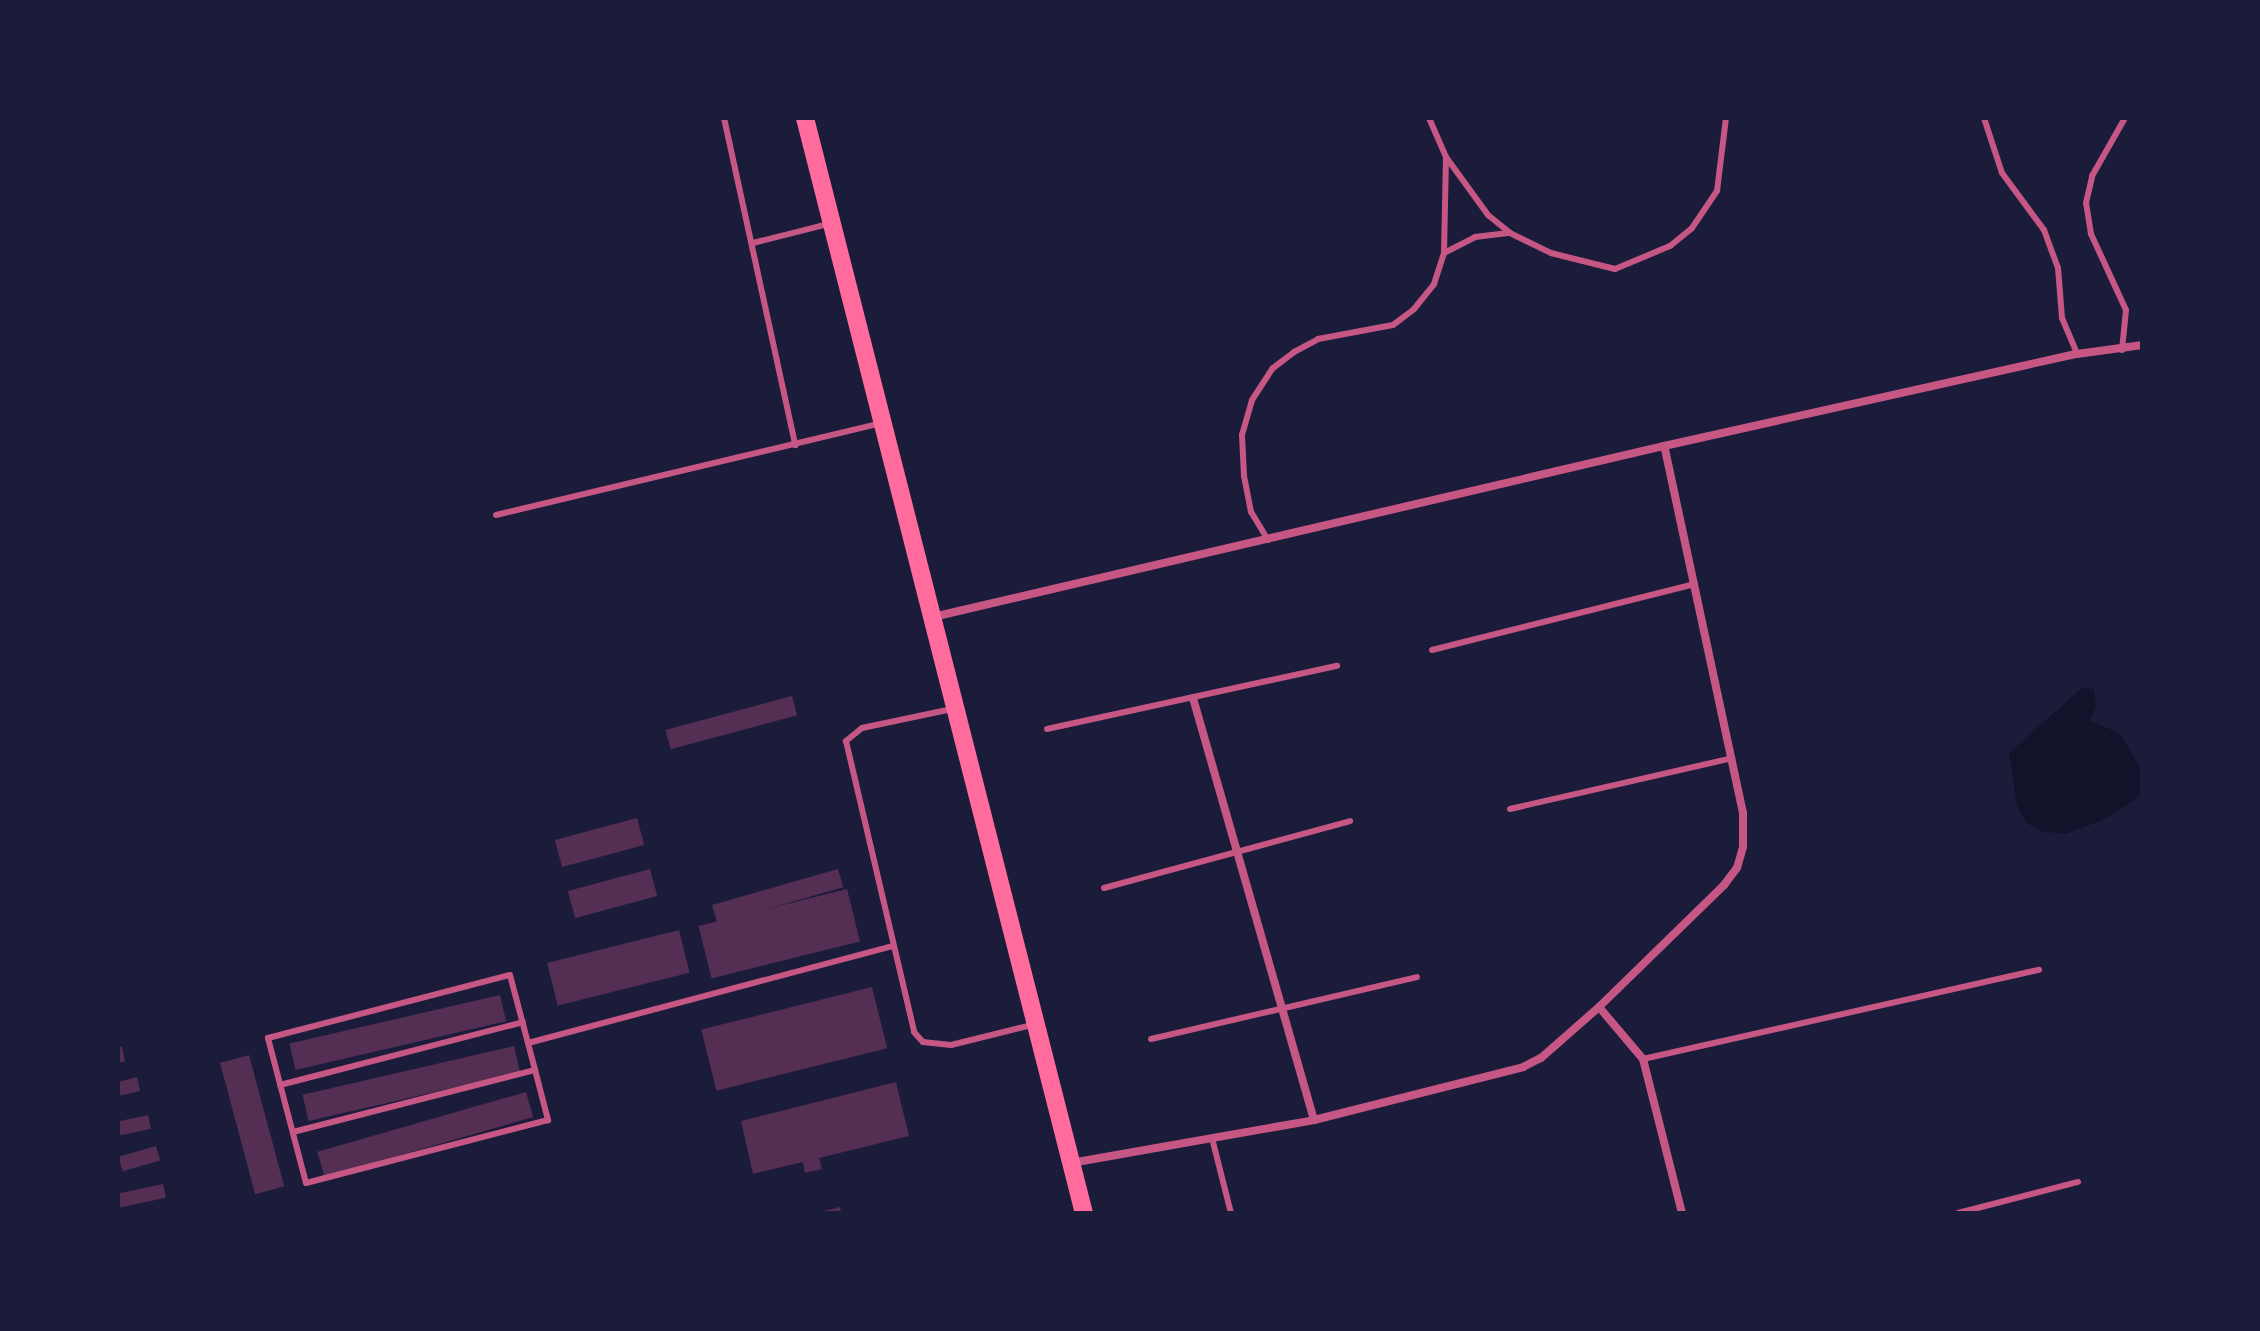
<!DOCTYPE html>
<style>
body{margin:0}
#map{position:relative;width:2260px;height:1331px;overflow:hidden;background:#1b1b3a;font-family:"Work Sans",sans-serif}
div>[style]{position:absolute}
[style*='--x']{left:calc(var(--x)*1px);top:calc(var(--y)*1px);width:calc(var(--w)*1px);rotate:calc(var(--a)*1deg)}
.water>*{inset:0;background:#12122b}
.building>*{inset:0;background:#542f53;transform-origin:0 0}
.service>*{height:6px;margin:-3px;padding:0 3px;transform-origin:3px;border-radius:3px;background:#c65784}
.minor>*{height:8px;margin:-4px;padding:0 4px;transform-origin:4px;border-radius:4px;background:#c65784}
.primary>*{height:18px;margin:-9px;padding:0 9px;transform-origin:9px;border-radius:9px;background:#ff6b9d}
span{translate:-50% -50%;white-space:nowrap;text-align:center;line-height:1.15;-webkit-text-stroke:8px #1b1b3a;paint-order:stroke}
.frame{position:absolute;inset:0;border:120px solid #1b1b3a;pointer-events:none}
</style>
<div id="map">
<div class="water">
<div style="clip-path:polygon(2082px 688px,2094px 689px,2096px 707px,2090px 721px,2120px 733px,2142px 772px,2142px 795px,2105px 819px,2066px 834px,2040px 831px,2027px 823px,2017px 805px,2009px 753px)"></div>
</div>
<div class="building">
<div style="left:792px;top:696px;width:20px;height:131px;rotate:75deg"></div>
<div style="left:637px;top:818px;width:28px;height:85px;rotate:75deg"></div>
<div style="left:650px;top:869px;width:28px;height:85px;rotate:75deg"></div>
<div style="left:838px;top:869px;width:19px;height:131px;rotate:74deg"></div>
<div style="left:847px;top:889px;width:54px;height:153px;rotate:76deg"></div>
<div style="left:679px;top:930px;width:44px;height:136px;rotate:76deg"></div>
<div style="left:872px;top:987px;width:63px;height:176px;rotate:76deg"></div>
<div style="left:500px;top:995px;width:27px;height:216px;rotate:77deg"></div>
<div style="left:514px;top:1046px;width:27px;height:217px;rotate:77deg"></div>
<div style="clip-path:polygon(118px 1047px,122px 1047px,125px 1061px,118px 1063px)"></div>
<div style="left:249px;top:1055px;width:136px;height:30px;rotate:75deg"></div>
<div style="clip-path:polygon(137px 1077px,140px 1091px,118px 1096px,118px 1082px)"></div>
<div style="clip-path:polygon(896px 1082px,909px 1136px,819px 1158px,822px 1169px,805px 1173px,803px 1162px,753px 1174px,741px 1121px)"></div>
<div style="left:526px;top:1092px;width:26px;height:217px;rotate:74deg"></div>
<div style="left:148px;top:1115px;width:14px;height:31px;rotate:78deg"></div>
<div style="left:156px;top:1146px;width:15px;height:39px;rotate:74deg"></div>
<div style="left:163px;top:1184px;width:14px;height:47px;rotate:78deg"></div>
<div style="clip-path:polygon(840px 1207px,841px 1213px,820px 1213px,819px 1212px)"></div>
</div>
<div class="service">
<div style="--x:724;--y:118;--w:335;--a:77.7"></div>
<div style="--x:1429;--y:118;--w:43;--a:66.4"></div>
<div style="--x:1446;--y:157;--w:72;--a:54.1"></div>
<div style="--x:1488;--y:215;--w:28;--a:39"></div>
<div style="--x:1510;--y:233;--w:46;--a:26"></div>
<div style="--x:1551;--y:253;--w:66;--a:14"></div>
<div style="--x:1615;--y:269;--w:60;--a:-22.7"></div>
<div style="--x:1670;--y:246;--w:28;--a:-39"></div>
<div style="--x:1692;--y:228;--w:45;--a:-56"></div>
<div style="--x:1717;--y:191;--w:74;--a:-83"></div>
<div style="--x:1984;--y:118;--w:58;--a:71.9"></div>
<div style="--x:2002;--y:173;--w:71;--a:53.6"></div>
<div style="--x:2044;--y:230;--w:40;--a:69.8"></div>
<div style="--x:2058;--y:268;--w:50;--a:85.4"></div>
<div style="--x:2062;--y:318;--w:39;--a:67"></div>
<div style="--x:753;--y:243;--w:77;--a:-14.2"></div>
<div style="--x:1444;--y:253;--w:35;--a:-27"></div>
<div style="--x:1475;--y:237;--w:33;--a:-7"></div>
<div style="--x:2122;--y:350;--w:40;--a:-84.3"></div>
<div style="--x:2126;--y:310;--w:84;--a:-114.7"></div>
<div style="--x:2091;--y:234;--w:31;--a:-99"></div>
<div style="--x:2086;--y:203;--w:28;--a:-77"></div>
<div style="--x:2092;--y:176;--w:67;--a:-60.4"></div>
<div style="--x:496;--y:515;--w:394;--a:-13.4"></div>
<div style="--x:1268;--y:540;--w:33;--a:-121"></div>
<div style="--x:1251;--y:512;--w:37;--a:-101"></div>
<div style="--x:1244;--y:476;--w:41;--a:-92.8"></div>
<div style="--x:1242;--y:435;--w:36;--a:-74"></div>
<div style="--x:1252;--y:400;--w:38;--a:-57"></div>
<div style="--x:1273;--y:368;--w:26;--a:-37"></div>
<div style="--x:1294;--y:352;--w:27;--a:-28"></div>
<div style="--x:1318;--y:339;--w:76;--a:-10.6"></div>
<div style="--x:1393;--y:325;--w:26;--a:-37"></div>
<div style="--x:1414;--y:309;--w:32;--a:-51"></div>
<div style="--x:1434;--y:284;--w:33;--a:-72"></div>
<div style="--x:1444;--y:253;--w:96;--a:-88.8"></div>
<div style="--x:1432;--y:650;--w:271;--a:-14.1"></div>
<div style="--x:952;--y:709;--w:92;--a:168.1"></div>
<div style="--x:862;--y:728;--w:21;--a:141"></div>
<div style="--x:846;--y:741;--w:299;--a:76.8"></div>
<div style="--x:914;--y:1032;--w:13;--a:48"></div>
<div style="--x:923;--y:1042;--w:28;--a:6"></div>
<div style="--x:951;--y:1045;--w:83;--a:-13.9"></div>
<div style="--x:1047;--y:729;--w:297;--a:-12.3"></div>
<div style="--x:1510;--y:809;--w:228;--a:-12.9"></div>
<div style="--x:1104;--y:888;--w:255;--a:-15.2"></div>
<div style="--x:1151;--y:1039;--w:273;--a:-13.1"></div>
<div style="--x:528;--y:1043;--w:80;--a:75.4"></div>
<div style="--x:548;--y:1120;--w:250;--a:165.4"></div>
<div style="--x:306;--y:1183;--w:150;--a:-104.7"></div>
<div style="--x:268;--y:1038;--w:250;--a:-14.6"></div>
<div style="--x:510;--y:975;--w:70;--a:75.2"></div>
<div style="--x:528;--y:1043;--w:378;--a:-14.9"></div>
<div style="--x:1643;--y:1059;--w:406;--a:-12.7"></div>
<div style="--x:280;--y:1085;--w:251;--a:-14.5"></div>
<div style="--x:293;--y:1132;--w:250;--a:-14.4"></div>
<div style="--x:1212;--y:1138;--w:77;--a:75.8"></div>
<div style="--x:1958;--y:1213;--w:124;--a:-14.5"></div>
</div>
<div class="minor">
<div style="--x:933;--y:617;--w:751;--a:-13.17"></div>
<div style="--x:1664;--y:446;--w:423;--a:-12.6"></div>
<div style="--x:2077;--y:354;--w:66;--a:-7.9"></div>
<div style="--x:1193;--y:698;--w:439;--a:74"></div>
<div style="--x:1599;--y:1007;--w:68;--a:49.8"></div>
<div style="--x:1643;--y:1059;--w:159;--a:75.8"></div>
<div style="--x:1071;--y:1163;--w:247;--a:-10"></div>
<div style="--x:1314;--y:1120;--w:216;--a:-14.2"></div>
<div style="--x:1523;--y:1067;--w:20;--a:-27"></div>
<div style="--x:1541;--y:1058;--w:77;--a:-41.3"></div>
<div style="--x:1599;--y:1007;--w:175;--a:-44.3"></div>
<div style="--x:1724;--y:885;--w:21;--a:-53"></div>
<div style="--x:1737;--y:868;--w:22;--a:-74"></div>
<div style="--x:1743;--y:847;--w:34;--a:-90"></div>
<div style="--x:1743;--y:813;--w:375;--a:-102.1"></div>
</div>
<div class="primary">
<div style="--x:805;--y:118;--w:1130;--a:75.71"></div>
</div>
<div class="frame"></div>
</div>
